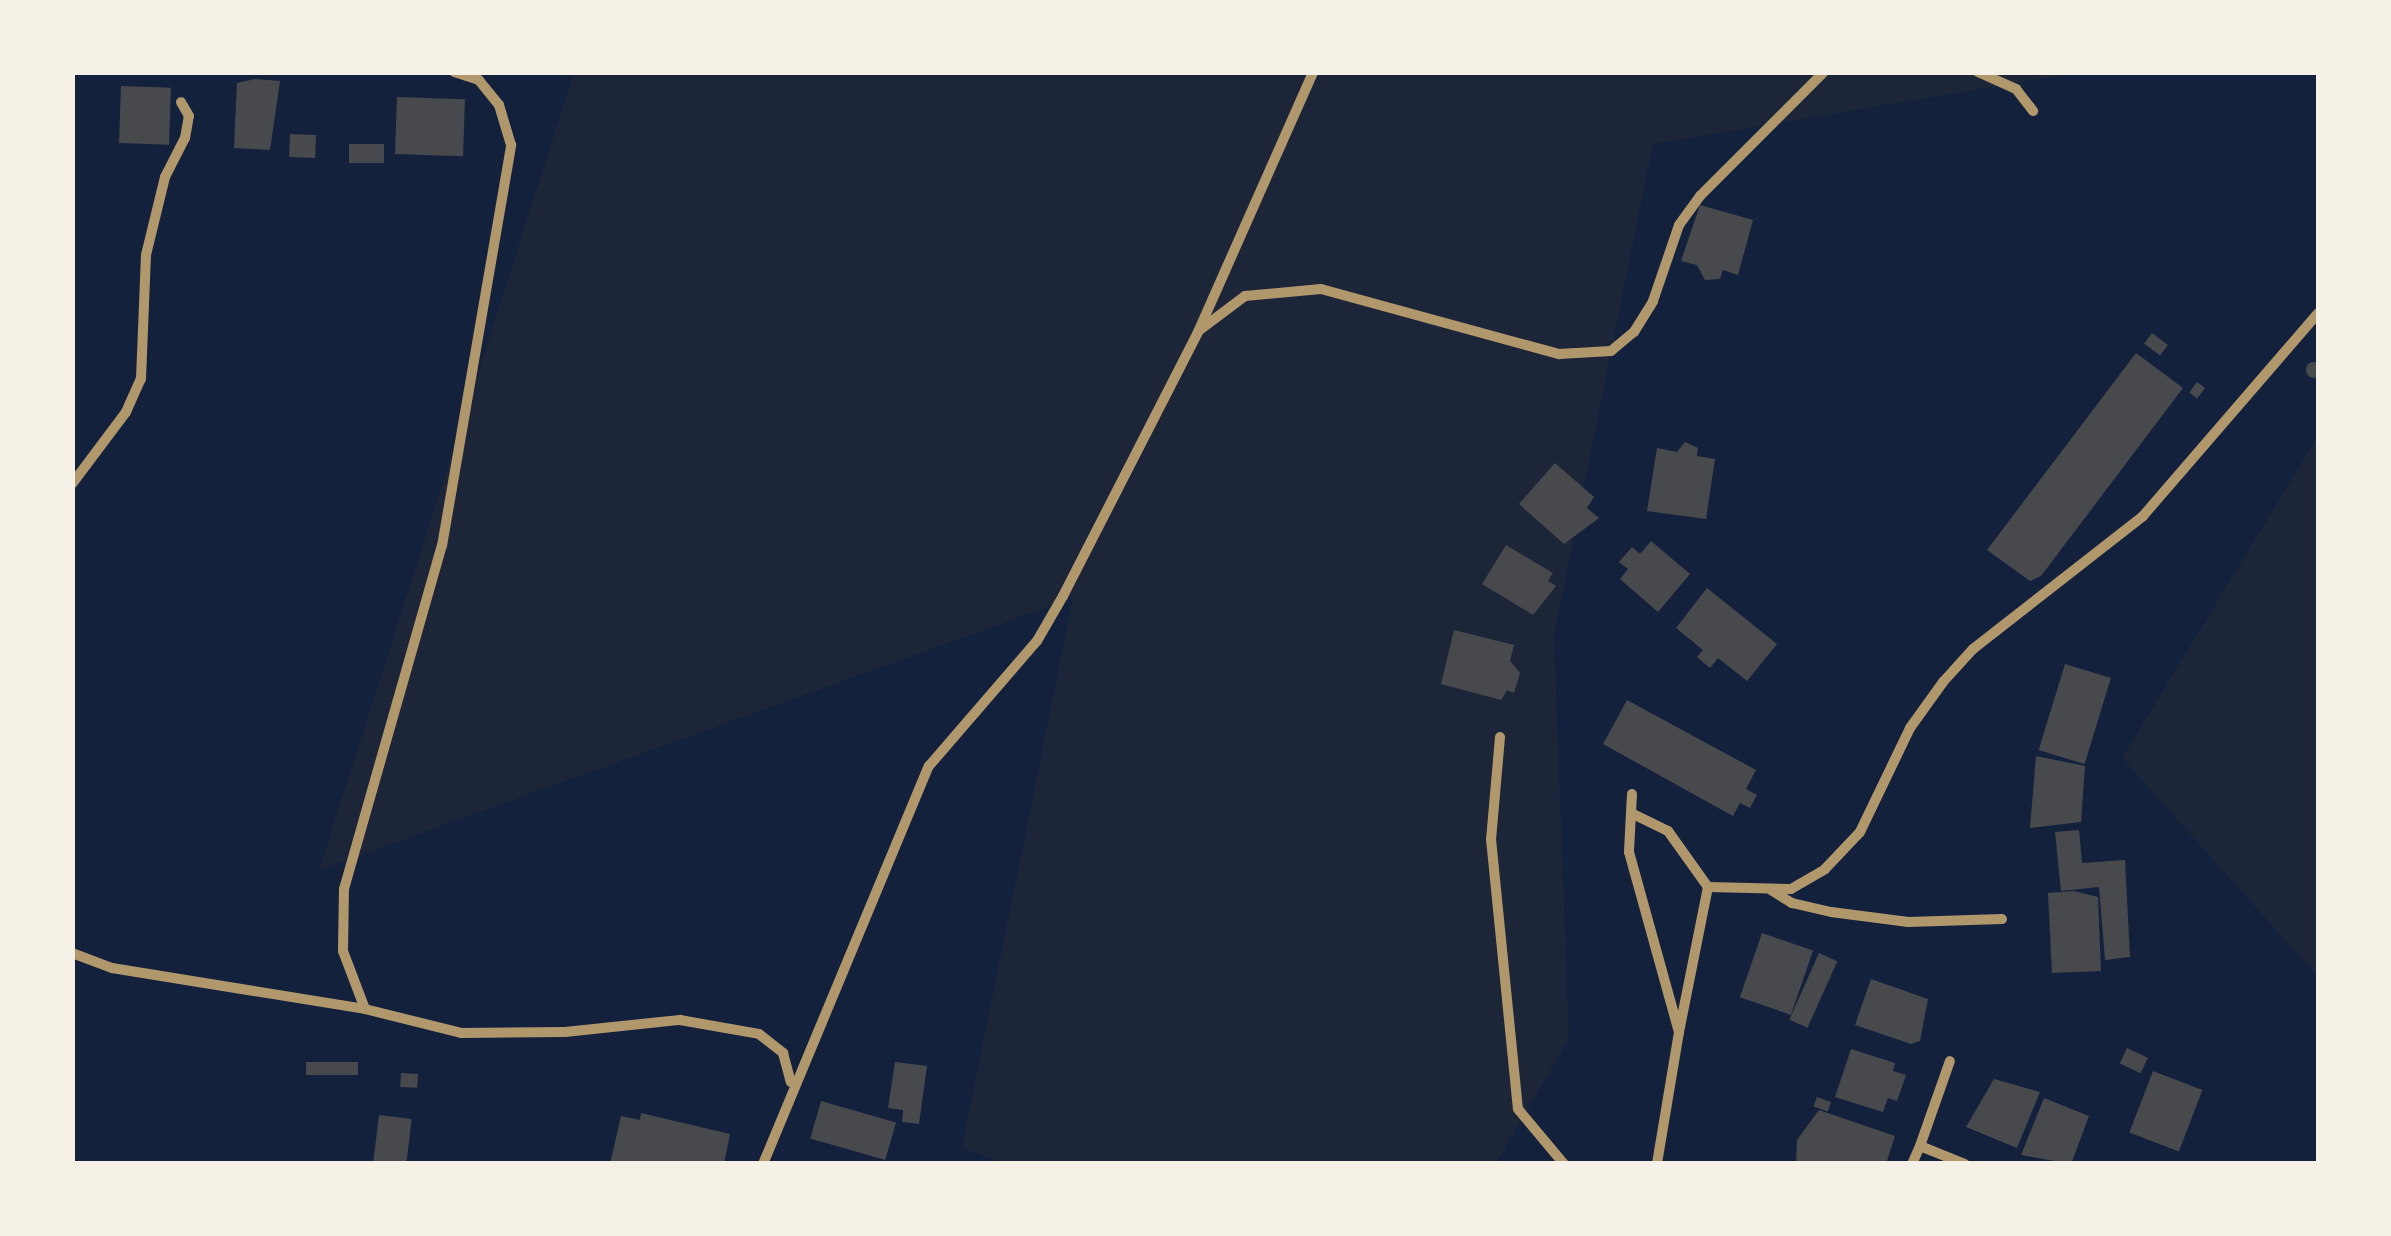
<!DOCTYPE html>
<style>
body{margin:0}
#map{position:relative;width:2391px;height:1236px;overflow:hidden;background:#14213d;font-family:Overpass,sans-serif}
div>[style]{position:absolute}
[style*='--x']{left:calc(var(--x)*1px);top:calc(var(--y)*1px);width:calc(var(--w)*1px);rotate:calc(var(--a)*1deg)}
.green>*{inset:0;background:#1d2539}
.building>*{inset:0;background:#48494c;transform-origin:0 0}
.round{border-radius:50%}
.minor>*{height:10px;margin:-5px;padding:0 5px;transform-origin:5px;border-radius:5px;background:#b1986c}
span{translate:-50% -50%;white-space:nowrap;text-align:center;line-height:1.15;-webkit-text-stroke:8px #f6f1e7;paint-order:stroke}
.frame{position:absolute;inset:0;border:75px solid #f6f1e7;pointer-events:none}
</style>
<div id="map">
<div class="green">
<div style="clip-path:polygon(574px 73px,2076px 73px,1653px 144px,1554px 635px,1569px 1039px,1496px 1163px,1004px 1164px,962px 1147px,1073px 598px,319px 870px)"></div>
<div style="clip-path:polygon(2318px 436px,2318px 977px,2122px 758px)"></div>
</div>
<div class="building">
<div style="clip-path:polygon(255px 79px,280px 81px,270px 150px,234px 148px,237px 83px)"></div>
<div style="left:121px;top:86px;width:50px;height:57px;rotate:2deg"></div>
<div style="left:397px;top:97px;width:68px;height:57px;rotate:2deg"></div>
<div style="left:290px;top:134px;width:26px;height:23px;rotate:2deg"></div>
<div style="left:349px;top:144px;width:35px;height:19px"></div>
<div style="clip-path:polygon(1700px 205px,1753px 220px,1738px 275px,1723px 270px,1720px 279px,1705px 280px,1697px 265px,1681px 261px)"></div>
<div style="left:2152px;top:333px;width:20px;height:13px;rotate:37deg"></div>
<div style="clip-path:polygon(2136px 353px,2183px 388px,2041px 576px,2030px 581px,1987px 550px)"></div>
<div class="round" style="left:2306px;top:362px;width:16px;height:16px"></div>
<div style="left:2197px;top:382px;width:10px;height:13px;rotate:37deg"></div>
<div style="clip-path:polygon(1685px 442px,1698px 448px,1697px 456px,1715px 459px,1706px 519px,1647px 511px,1657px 448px,1677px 452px)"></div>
<div style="clip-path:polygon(1555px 463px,1594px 497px,1587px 508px,1599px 518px,1564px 544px,1519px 504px)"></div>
<div style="clip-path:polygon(1651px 541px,1690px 574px,1658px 612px,1620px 579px,1628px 569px,1619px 562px,1632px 547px,1640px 554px)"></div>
<div style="clip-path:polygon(1506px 545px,1553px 573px,1548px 581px,1556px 586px,1533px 615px,1482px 584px)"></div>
<div style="clip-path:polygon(1707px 588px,1777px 644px,1747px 681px,1718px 658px,1710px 668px,1697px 657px,1703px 650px,1676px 628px)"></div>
<div style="clip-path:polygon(1454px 630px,1514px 645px,1510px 661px,1520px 673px,1514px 693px,1507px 690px,1501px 700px,1441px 684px)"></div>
<div style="left:2065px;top:664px;width:48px;height:90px;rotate:17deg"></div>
<div style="clip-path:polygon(1627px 700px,1756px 770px,1746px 789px,1757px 795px,1750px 808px,1740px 803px,1733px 816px,1603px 744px)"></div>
<div style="clip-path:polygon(2036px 756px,2085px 766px,2081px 822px,2030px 828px)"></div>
<div style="clip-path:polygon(2079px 830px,2082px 863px,2125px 860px,2130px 957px,2105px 960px,2099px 887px,2061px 891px,2055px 832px)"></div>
<div style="clip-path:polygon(2074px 891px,2098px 897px,2101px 971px,2052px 973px,2048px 893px)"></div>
<div style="left:1762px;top:933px;width:54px;height:68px;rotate:19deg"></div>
<div style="left:1819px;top:953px;width:20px;height:73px;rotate:24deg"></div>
<div style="clip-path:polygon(1871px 979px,1928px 999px,1920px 1041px,1911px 1044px,1855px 1025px)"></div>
<div style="left:2127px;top:1048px;width:23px;height:17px;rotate:25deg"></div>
<div style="clip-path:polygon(1851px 1049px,1895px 1063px,1893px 1071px,1906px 1075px,1897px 1101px,1888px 1098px,1883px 1112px,1835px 1097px)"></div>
<div style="left:358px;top:1062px;width:13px;height:52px;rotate:90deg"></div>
<div style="clip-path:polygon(895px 1062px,927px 1066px,919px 1124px,902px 1122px,903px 1110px,888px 1108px)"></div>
<div style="left:2153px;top:1071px;width:53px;height:66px;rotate:21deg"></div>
<div style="left:401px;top:1073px;width:17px;height:14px;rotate:3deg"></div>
<div style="clip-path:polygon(1994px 1079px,2040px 1092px,2017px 1148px,1966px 1127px)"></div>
<div style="left:1817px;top:1097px;width:15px;height:10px;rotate:20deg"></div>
<div style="clip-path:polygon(2044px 1098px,2089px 1116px,2071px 1164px,2021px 1155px)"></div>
<div style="left:821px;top:1101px;width:78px;height:39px;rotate:16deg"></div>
<div style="clip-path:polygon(1819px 1110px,1895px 1136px,1886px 1164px,1796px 1164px,1797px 1140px)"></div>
<div style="clip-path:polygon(641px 1113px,730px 1134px,724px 1164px,610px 1164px,621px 1116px,640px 1120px)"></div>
<div style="left:379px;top:1115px;width:33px;height:49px;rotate:7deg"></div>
</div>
<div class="minor">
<div style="--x:1978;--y:72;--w:42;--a:24.1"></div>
<div style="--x:2016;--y:89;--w:28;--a:52"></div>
<div style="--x:1201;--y:329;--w:55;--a:-36.9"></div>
<div style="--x:1245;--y:296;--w:76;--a:-5.3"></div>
<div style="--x:1321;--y:289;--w:247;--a:15.3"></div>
<div style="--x:1559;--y:354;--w:52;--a:-3.3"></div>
<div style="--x:1611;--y:351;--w:30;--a:-40"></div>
<div style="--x:1634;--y:332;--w:36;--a:-58"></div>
<div style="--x:1653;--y:301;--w:80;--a:-71.1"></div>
<div style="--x:1679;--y:225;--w:36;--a:-54"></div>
<div style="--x:1700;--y:196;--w:175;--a:-45"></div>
<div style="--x:72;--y:484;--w:90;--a:-53.1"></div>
<div style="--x:126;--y:412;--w:36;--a:-66"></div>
<div style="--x:141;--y:379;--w:124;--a:-87.7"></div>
<div style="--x:146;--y:255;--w:80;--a:-76.3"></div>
<div style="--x:165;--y:177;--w:44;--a:-62.9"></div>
<div style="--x:185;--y:138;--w:22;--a:-80"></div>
<div style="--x:189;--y:116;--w:16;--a:-120"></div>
<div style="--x:1500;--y:737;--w:102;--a:95"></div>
<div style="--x:1491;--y:839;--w:271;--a:84.3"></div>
<div style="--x:1518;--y:1109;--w:72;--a:50.1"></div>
<div style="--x:1632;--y:794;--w:58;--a:93"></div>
<div style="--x:1629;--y:852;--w:187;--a:74.5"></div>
<div style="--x:1679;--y:1032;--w:134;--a:99.5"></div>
<div style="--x:1631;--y:813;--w:41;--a:25.9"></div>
<div style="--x:1668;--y:831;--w:69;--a:54.5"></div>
<div style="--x:1771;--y:890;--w:25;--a:32"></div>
<div style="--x:1792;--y:903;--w:40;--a:13"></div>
<div style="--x:1831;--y:912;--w:78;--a:7.4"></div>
<div style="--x:1908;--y:922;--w:94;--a:-1.8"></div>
<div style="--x:72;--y:953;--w:43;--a:20.6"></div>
<div style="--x:112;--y:968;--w:256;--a:9.2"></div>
<div style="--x:365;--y:1009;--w:99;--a:14"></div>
<div style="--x:461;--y:1033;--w:104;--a:-0.6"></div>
<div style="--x:565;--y:1032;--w:116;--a:-6"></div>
<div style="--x:680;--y:1020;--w:80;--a:10"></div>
<div style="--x:759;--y:1034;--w:31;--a:38"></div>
<div style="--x:783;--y:1053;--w:30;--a:75"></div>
<div style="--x:365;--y:1009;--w:62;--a:-110.8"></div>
<div style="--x:343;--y:951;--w:62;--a:-89.1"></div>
<div style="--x:344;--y:889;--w:357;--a:-74.1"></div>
<div style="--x:442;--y:546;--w:407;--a:-80.2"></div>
<div style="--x:511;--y:145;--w:42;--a:-106.7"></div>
<div style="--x:499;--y:105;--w:32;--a:-129"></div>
<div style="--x:479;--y:80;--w:26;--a:-162"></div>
<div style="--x:1679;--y:1032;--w:148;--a:-78.7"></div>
<div style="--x:1708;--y:887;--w:83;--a:1.4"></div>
<div style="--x:1791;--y:889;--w:39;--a:-30"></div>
<div style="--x:1825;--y:869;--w:51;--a:-46.6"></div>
<div style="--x:1860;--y:832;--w:115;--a:-64.3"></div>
<div style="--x:1910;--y:728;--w:57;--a:-54.3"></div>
<div style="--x:1943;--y:682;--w:45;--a:-47.7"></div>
<div style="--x:1973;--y:649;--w:216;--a:-38"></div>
<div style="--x:2143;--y:516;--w:268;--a:-49.2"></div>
<div style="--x:1920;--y:1146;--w:90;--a:-70.6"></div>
<div style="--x:763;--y:1164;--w:431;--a:-67.4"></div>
<div style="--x:929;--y:766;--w:165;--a:-49.2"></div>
<div style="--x:1037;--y:641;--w:52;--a:-60"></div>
<div style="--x:1063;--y:596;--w:297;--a:-62.9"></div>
<div style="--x:1198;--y:332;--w:284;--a:-66.1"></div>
<div style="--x:1912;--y:1164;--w:20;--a:-66"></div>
<div style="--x:1920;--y:1146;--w:48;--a:21.8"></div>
</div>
<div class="frame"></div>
</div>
